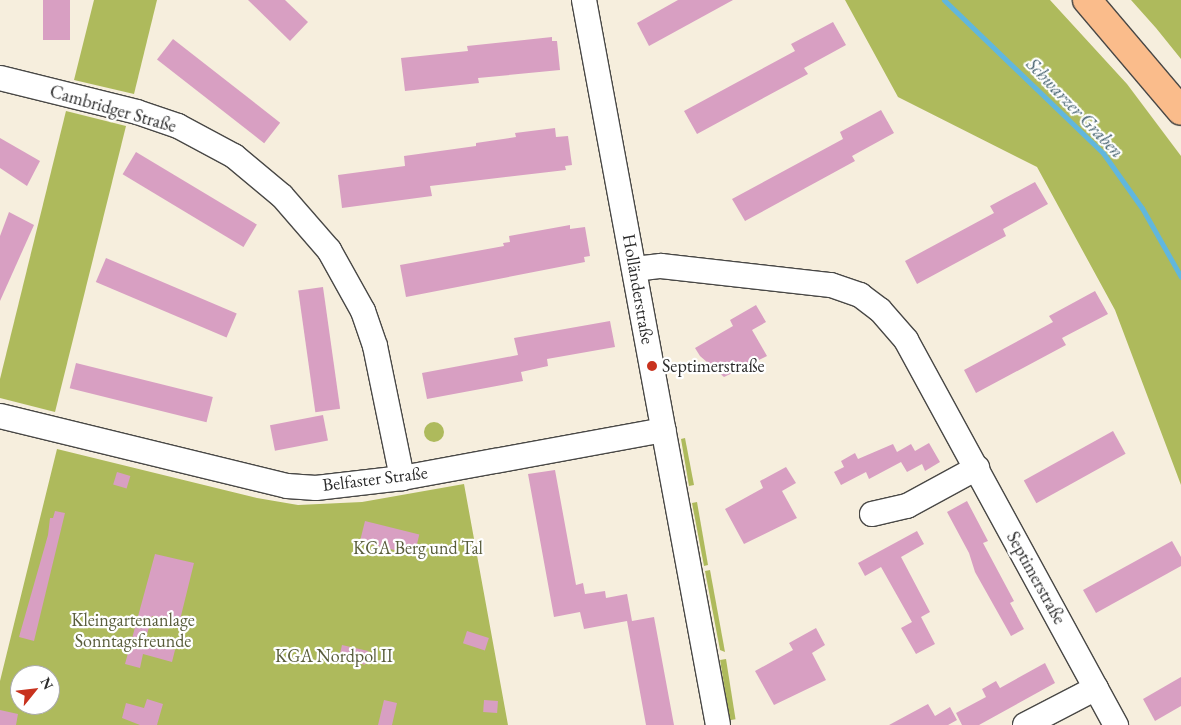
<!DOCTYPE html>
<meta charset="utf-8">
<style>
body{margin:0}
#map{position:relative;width:1181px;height:725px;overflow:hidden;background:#f6eedd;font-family:"EB Garamond",serif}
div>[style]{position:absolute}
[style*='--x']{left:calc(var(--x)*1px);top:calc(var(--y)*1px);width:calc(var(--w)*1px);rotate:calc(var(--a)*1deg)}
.green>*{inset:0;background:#aeba5c;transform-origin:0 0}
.round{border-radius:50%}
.stream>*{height:5px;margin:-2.5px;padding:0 2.5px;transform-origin:2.5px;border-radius:2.5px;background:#61b7dd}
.building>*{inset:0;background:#d89fc2;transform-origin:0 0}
.roads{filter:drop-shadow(1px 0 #494846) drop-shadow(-1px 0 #494846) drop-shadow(0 1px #494846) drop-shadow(0 -1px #494846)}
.minor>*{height:24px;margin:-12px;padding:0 12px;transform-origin:12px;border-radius:12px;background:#fff}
.major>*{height:28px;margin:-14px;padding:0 14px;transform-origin:14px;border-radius:14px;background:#fabc8b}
.dots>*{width:14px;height:14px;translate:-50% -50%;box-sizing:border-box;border:2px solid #fff;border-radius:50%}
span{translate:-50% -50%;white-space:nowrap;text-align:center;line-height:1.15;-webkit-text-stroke:4.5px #fff;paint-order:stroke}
.street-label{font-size:18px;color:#2b2b2b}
.poi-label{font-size:18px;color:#2b2b2b}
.left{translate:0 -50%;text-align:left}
.park-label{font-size:18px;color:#595d3c}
.water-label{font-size:19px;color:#3e5c69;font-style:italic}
.north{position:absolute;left:10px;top:665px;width:50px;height:50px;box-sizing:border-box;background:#fff;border:1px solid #aaa;border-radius:50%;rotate:61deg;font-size:14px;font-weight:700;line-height:20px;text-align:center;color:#2b2b2b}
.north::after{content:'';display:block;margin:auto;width:18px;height:22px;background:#c8321e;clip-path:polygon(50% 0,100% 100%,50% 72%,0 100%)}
</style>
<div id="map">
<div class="green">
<div style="clip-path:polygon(94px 0,157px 0,134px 94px,74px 80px)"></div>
<div style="clip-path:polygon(845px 0,1050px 0,1127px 84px,1181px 156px,1181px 485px,1115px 310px,1037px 167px,898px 97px)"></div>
<div style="clip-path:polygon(1131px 0,1181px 0,1181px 59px,1156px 28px)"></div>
<div style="clip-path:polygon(66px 111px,126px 126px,55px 412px,0 398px,0 379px)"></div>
<div class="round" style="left:424px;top:422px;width:20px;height:20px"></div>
<div style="clip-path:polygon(685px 438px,694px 485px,689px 486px,681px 439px)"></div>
<div style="clip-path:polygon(evenodd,57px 449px,257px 498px,298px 505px,362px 502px,464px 484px,508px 725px,0 725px,0 681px,57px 449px,20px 675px,50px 675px,50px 705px,20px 705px,20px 675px)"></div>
<div style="clip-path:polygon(697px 502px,708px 565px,704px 566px,692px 503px)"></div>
<div style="clip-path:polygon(710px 570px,725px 652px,720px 650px,705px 571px)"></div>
<div style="left:726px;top:659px;width:61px;height:6px;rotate:81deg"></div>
</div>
<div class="stream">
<div style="--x:944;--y:0;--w:221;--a:43.9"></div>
<div style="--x:1103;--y:153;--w:67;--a:54.7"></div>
<div style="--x:1142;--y:208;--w:79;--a:60.5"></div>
</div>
<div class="building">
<div style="left:43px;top:0;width:27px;height:40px"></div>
<div style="clip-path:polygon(248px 0,285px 0,308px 22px,290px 41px)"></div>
<div style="clip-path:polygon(678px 0,733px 0,649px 46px,637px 23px)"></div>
<div style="clip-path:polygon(833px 22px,846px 45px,804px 68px,808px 74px,697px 134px,684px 111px,795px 51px,791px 44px)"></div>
<div style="clip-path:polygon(552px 37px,552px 41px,557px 41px,560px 70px,478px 78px,479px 83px,405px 91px,401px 58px,468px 51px,467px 46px)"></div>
<div style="left:173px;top:39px;width:136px;height:26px;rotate:38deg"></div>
<div style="clip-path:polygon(881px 110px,894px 133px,852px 156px,855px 161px,745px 221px,732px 199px,843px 139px,840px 132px)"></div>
<div style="clip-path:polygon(555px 128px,556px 137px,568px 136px,572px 165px,565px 166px,566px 170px,430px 186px,432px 196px,342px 208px,338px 175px,405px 166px,404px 156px,476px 146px,476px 143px,516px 137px,515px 133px)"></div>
<div style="clip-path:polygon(0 138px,40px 161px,27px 186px,0 168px)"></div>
<div style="left:136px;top:152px;width:141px;height:26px;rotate:31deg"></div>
<div style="clip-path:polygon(1035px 182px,1048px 204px,1003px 229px,1006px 236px,917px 284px,905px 261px,994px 213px,990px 206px)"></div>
<div style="clip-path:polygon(9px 212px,34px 225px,0 301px,0 236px)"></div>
<div style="clip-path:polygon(570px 225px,570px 229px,585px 227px,590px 256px,584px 257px,585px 262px,406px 297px,400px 265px,504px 246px,503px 243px,510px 242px,509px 236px)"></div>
<div style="left:106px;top:258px;width:142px;height:26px;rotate:23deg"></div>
<div style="left:323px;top:287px;width:123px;height:25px;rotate:82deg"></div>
<div style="clip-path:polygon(1095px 291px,1108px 314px,1062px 338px,1066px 345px,976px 393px,964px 370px,1053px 322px,1049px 316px)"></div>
<div style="clip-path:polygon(756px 305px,766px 322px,752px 330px,767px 356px,724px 377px,700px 356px,695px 348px,733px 326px,730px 320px)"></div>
<div style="clip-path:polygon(610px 321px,615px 347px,547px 359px,548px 366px,521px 372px,523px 381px,427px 399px,422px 373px,518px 355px,514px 338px)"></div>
<div style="left:76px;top:363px;width:141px;height:26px;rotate:14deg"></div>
<div style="left:323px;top:415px;width:26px;height:54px;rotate:79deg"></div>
<div style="left:1113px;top:431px;width:26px;height:102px;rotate:61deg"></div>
<div style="clip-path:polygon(929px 443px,940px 462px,925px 471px,922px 464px,907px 472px,901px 462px,869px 479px,866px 472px,841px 485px,834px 472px,844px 467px,841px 461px,855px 453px,858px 459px,893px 444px,897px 452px,911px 444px,915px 451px)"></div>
<div style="clip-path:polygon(786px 467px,796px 483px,782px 491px,797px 518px,744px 544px,725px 509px,763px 488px,760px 481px)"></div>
<div style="clip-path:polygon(555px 470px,576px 585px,583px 583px,585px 594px,605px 591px,606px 598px,627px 594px,632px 621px,654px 617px,674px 725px,646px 725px,627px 621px,584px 629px,580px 612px,554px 617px,528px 474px)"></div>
<div style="left:117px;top:472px;width:14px;height:13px;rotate:17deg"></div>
<div style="clip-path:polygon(967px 501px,988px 541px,983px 543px,1014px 601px,1010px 603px,1024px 629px,1011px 636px,975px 572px,969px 553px,947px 512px)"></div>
<div style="clip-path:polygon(55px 511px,65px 513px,34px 641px,19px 637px,48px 535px,50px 518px,53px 518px)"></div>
<div style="left:365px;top:521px;width:56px;height:21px;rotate:14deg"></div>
<div style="clip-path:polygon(917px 531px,924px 544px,901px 557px,930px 612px,921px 617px,935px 644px,916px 654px,901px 628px,912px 622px,881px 567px,865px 576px,858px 563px)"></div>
<div style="clip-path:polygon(1172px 541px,1181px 557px,1181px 566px,1096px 613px,1083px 590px)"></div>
<div style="clip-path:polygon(155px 554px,194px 563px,179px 624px,152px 616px,145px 642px,175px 650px,172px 662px,143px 654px,140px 668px,125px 664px)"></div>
<div style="clip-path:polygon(816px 628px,825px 645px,812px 653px,826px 680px,774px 705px,755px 671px,793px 650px,789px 643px)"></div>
<div style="left:467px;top:631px;width:23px;height:13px;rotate:18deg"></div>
<div style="left:342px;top:645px;width:27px;height:14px;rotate:13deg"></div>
<div style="clip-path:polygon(1045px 663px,1055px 683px,979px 725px,962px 725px,956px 713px,986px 697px,982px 689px,996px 681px,1000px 688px)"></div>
<div style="clip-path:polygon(1181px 677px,1181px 706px,1155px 721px,1143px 699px)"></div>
<div style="clip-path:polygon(147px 699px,163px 704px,157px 725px,140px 725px,122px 718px,126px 703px,144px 708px)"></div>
<div style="clip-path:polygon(384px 700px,397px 703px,392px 725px,378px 725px)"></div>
<div style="left:484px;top:700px;width:14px;height:12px;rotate:4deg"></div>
<div style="clip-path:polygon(928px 704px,935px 716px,950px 707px,957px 720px,948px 725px,889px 725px)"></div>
<div style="clip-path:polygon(0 710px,18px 714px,16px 725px,0 725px)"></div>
</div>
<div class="roads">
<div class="minor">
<div style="--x:584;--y:0;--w:737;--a:79.53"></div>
<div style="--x:0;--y:78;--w:141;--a:13.9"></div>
<div style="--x:137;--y:112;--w:43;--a:18.9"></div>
<div style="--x:178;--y:126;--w:64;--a:28.2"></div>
<div style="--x:234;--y:156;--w:62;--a:39.8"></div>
<div style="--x:282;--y:196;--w:72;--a:49"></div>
<div style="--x:329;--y:250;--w:70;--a:60.9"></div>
<div style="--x:363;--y:311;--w:37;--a:71"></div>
<div style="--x:375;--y:346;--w:135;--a:78.4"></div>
<div style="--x:635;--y:269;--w:26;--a:-7"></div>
<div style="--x:661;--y:266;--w:171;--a:6.4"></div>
<div style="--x:831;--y:285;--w:31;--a:19"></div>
<div style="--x:860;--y:295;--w:25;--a:37"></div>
<div style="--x:880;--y:310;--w:40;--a:49"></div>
<div style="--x:906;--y:340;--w:439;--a:61.4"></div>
<div style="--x:0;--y:416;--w:295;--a:13.7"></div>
<div style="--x:287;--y:486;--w:29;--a:4"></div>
<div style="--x:316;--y:488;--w:87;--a:-6.6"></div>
<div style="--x:402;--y:478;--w:266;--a:-10.4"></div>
<div style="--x:872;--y:514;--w:36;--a:-13"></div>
<div style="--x:907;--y:506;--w:80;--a:-28.5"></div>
<div style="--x:1025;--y:725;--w:80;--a:-27.5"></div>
</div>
<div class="major">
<div style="--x:1087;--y:0;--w:145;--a:49.7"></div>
</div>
</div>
<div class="dots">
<div style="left:652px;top:366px;background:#c8321e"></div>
</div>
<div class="street-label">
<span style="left:113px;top:109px;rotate:16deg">Cambridger Straße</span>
<span style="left:638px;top:289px;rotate:80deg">Holländerstraße</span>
<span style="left:375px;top:479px;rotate:-7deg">Belfaster Straße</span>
<span style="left:1036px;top:578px;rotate:61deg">Septimerstraße</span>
</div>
<div class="poi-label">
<span class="left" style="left:662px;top:366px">Septimerstraße</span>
</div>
<div class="park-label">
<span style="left:418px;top:548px">KGA Berg und Tal</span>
<span style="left:133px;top:631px">Kleingartenanlage<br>Sonntagsfreunde</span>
<span style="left:334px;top:656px">KGA Nordpol II</span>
</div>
<div class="water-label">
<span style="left:1075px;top:108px;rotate:46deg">Schwarzer Graben</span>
</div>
<div class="north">N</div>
</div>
